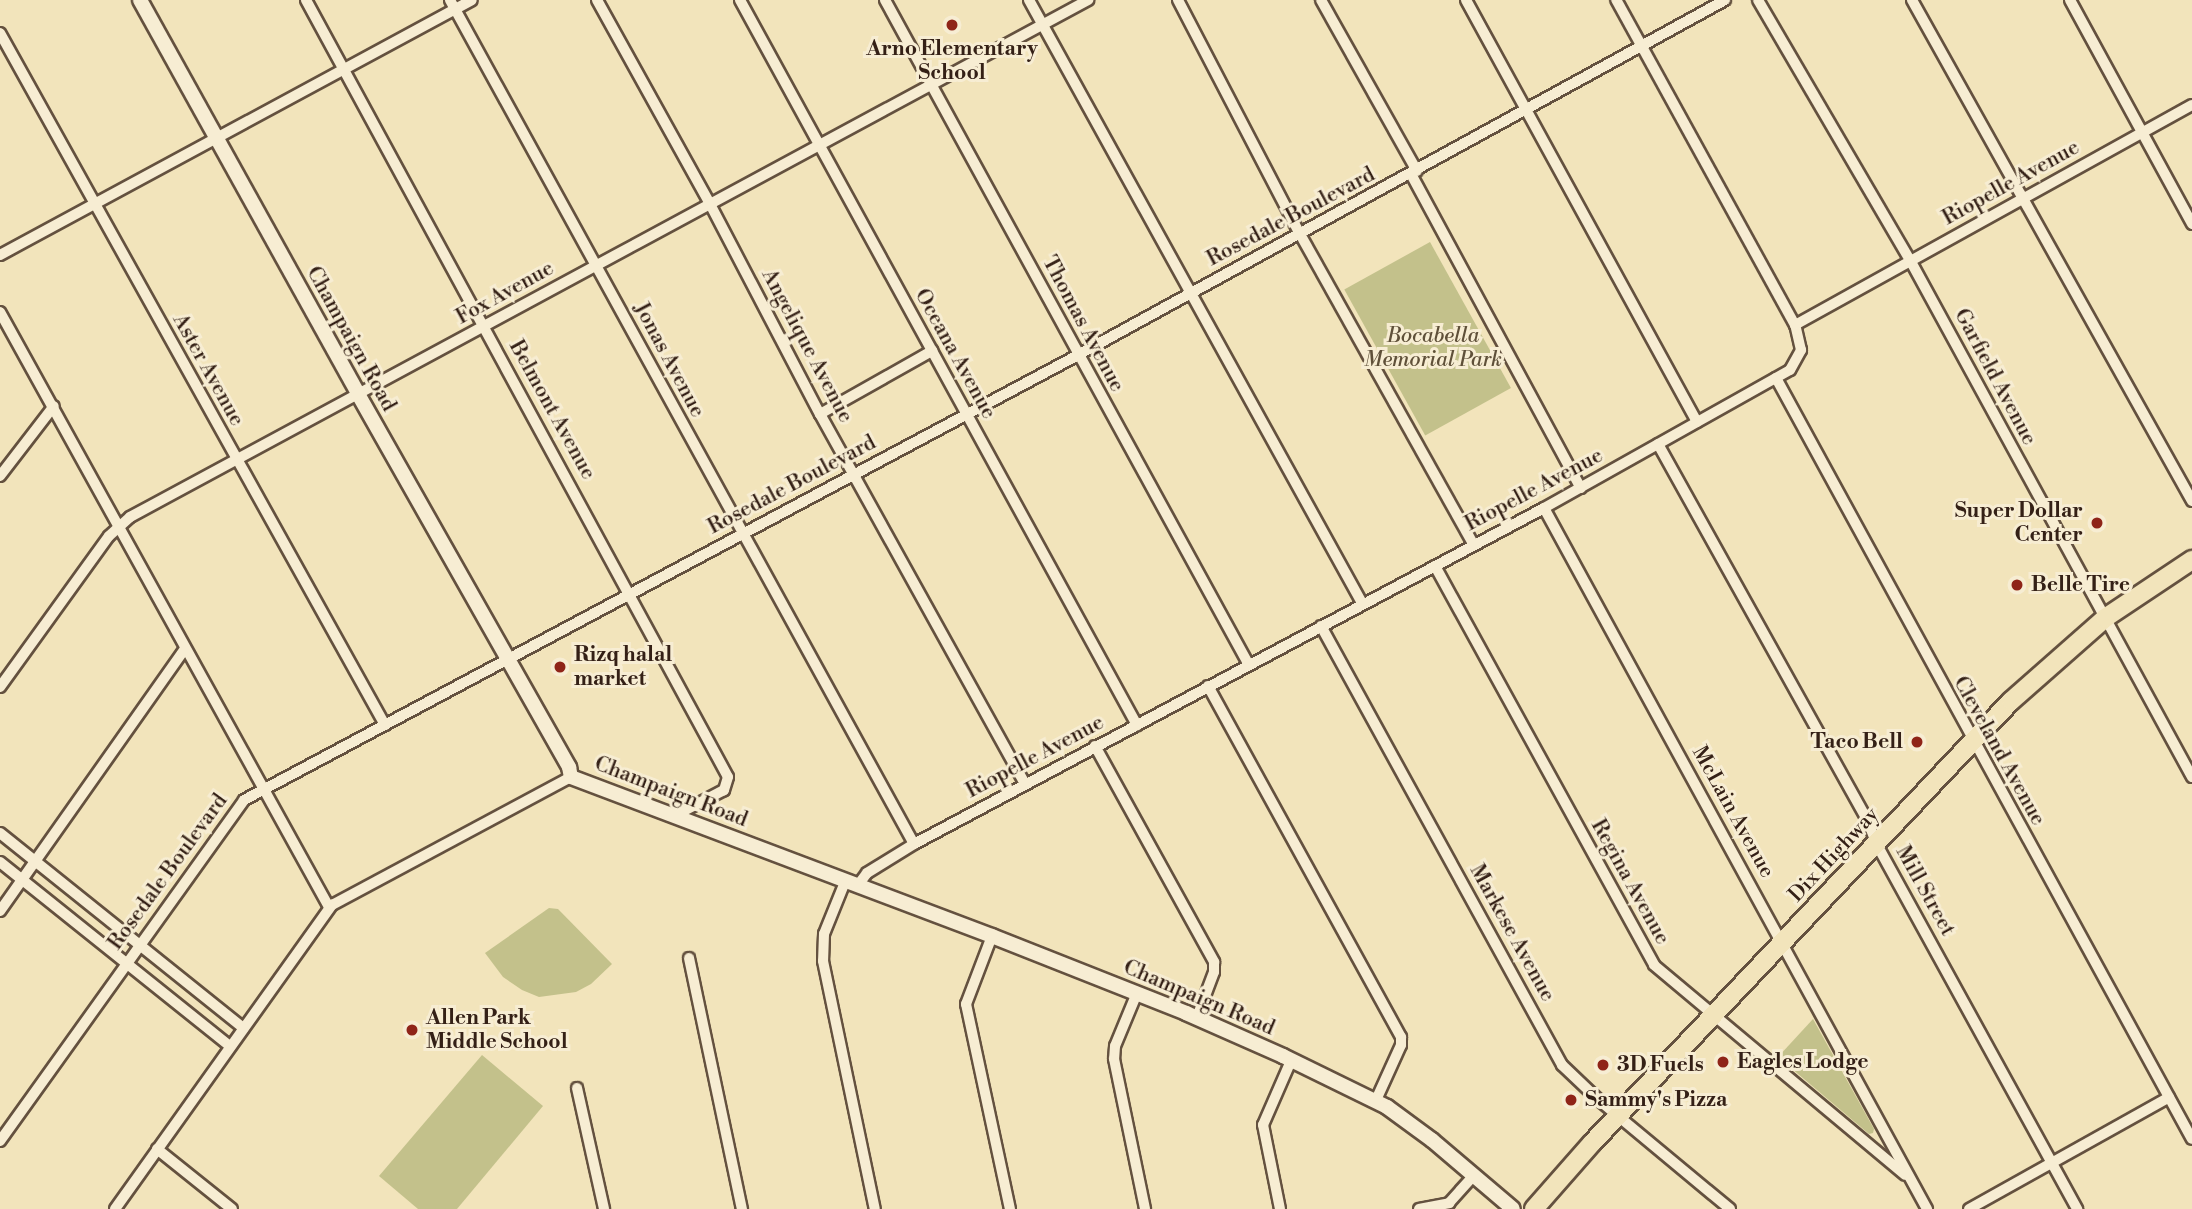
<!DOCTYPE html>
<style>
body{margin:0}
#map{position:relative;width:2192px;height:1209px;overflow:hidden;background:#f2e4bb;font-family:"Libre Bodoni",serif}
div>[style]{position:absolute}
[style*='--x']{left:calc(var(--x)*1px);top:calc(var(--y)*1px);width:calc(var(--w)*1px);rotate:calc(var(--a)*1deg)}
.green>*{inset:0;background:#c3c18b;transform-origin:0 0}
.roads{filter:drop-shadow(2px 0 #64513f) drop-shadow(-2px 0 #64513f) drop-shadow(0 2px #64513f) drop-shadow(0 -2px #64513f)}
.minor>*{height:10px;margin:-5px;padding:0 5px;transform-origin:5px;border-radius:5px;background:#f7edd3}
.tertiary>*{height:14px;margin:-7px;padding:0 7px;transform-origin:7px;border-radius:7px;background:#f7edd3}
.primary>*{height:18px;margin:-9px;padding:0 9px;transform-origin:9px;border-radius:9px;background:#f2e4bb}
.dots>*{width:19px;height:19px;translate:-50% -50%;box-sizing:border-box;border:4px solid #f7edd3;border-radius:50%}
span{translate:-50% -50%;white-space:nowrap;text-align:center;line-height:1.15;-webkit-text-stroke:6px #f7edd3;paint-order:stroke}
.poi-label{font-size:21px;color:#342016;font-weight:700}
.right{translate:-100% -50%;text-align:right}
.left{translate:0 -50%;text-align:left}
.street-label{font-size:21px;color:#342016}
.park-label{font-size:21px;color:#5f5039;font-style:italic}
</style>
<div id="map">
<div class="green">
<div style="left:1430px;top:242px;width:167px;height:98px;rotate:61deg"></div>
<div style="clip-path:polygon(549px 908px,558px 909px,612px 964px,591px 984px,576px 992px,539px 997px,522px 990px,503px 977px,485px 953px)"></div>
<div style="clip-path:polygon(1813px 1019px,1874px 1129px,1873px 1133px,1869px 1134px,1778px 1057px)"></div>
<div style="clip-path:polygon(482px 1055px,543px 1106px,457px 1209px,418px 1209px,379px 1176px)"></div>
</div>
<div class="roads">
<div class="minor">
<div style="--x:306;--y:0;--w:884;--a:61.49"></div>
<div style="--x:728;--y:777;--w:14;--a:107"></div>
<div style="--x:724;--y:790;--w:56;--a:152.5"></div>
<div style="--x:450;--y:0;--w:963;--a:61.2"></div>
<div style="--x:597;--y:0;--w:233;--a:61"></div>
<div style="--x:710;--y:204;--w:237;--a:62.4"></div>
<div style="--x:820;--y:414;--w:423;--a:61"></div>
<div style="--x:740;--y:0;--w:827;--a:61.3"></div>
<div style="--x:885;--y:0;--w:758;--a:61.31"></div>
<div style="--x:1029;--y:0;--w:689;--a:61.09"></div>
<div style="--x:1178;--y:0;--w:264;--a:62.5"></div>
<div style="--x:1300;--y:234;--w:355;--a:60.8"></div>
<div style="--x:1321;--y:0;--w:196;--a:60.7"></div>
<div style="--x:1466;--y:0;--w:481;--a:61.3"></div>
<div style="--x:1758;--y:0;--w:301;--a:59.7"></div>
<div style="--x:1910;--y:260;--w:589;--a:61.39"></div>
<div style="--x:1912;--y:0;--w:574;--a:60.8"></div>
<div style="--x:2070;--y:0;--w:255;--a:61.4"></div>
<div style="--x:0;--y:33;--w:792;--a:60.91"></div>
<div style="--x:1411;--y:174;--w:357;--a:61.6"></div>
<div style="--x:0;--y:255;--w:536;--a:-28.38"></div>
<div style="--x:0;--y:312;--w:680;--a:61.06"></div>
<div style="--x:1795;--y:325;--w:454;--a:-29"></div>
<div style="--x:1776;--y:378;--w:867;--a:61.34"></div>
<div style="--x:820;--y:414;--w:129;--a:-29.4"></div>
<div style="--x:1658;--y:444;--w:429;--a:60.9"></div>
<div style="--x:1867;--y:819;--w:26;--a:69"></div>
<div style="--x:1876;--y:843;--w:418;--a:61.2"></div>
<div style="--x:0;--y:476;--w:88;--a:-52.4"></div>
<div style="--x:1544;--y:508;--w:799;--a:61.35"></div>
<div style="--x:1435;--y:566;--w:455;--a:61.2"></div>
<div style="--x:1654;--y:965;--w:327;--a:39.9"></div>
<div style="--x:1321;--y:626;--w:501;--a:61.23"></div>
<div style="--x:1562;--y:1065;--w:52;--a:43.5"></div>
<div style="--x:1600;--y:1101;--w:169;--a:39.7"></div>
<div style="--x:1208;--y:686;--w:401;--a:61.2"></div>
<div style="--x:1401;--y:1037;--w:8;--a:90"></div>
<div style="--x:1401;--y:1045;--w:60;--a:114.4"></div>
<div style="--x:0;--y:687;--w:186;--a:-54.2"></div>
<div style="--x:109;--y:536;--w:28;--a:-42"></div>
<div style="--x:130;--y:517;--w:1089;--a:-28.35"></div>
<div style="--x:1095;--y:746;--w:247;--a:61.1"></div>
<div style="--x:1214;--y:962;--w:10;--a:90"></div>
<div style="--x:1214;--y:972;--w:48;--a:110.7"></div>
<div style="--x:0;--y:833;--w:312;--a:38.7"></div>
<div style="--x:0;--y:862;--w:295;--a:38.7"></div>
<div style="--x:845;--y:882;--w:56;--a:112"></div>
<div style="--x:824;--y:934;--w:27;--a:92"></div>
<div style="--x:823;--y:961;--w:253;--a:78.2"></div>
<div style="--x:858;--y:885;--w:15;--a:-53"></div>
<div style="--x:867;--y:873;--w:55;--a:-31.7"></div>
<div style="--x:914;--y:844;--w:714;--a:-28.07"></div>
<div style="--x:1544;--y:508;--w:282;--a:-29.3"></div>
<div style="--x:1790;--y:370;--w:23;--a:-61"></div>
<div style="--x:1801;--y:350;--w:26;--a:-103"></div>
<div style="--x:1795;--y:325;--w:371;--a:-118.8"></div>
<div style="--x:0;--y:911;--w:321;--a:-54.8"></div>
<div style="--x:992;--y:936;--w:73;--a:110.9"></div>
<div style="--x:966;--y:1004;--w:210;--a:77.9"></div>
<div style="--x:689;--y:958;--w:257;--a:78.1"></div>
<div style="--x:1137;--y:993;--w:57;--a:112.5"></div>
<div style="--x:1115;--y:1046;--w:13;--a:94"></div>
<div style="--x:1114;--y:1059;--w:153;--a:78.3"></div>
<div style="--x:577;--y:1088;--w:124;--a:77.4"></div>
<div style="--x:0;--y:1141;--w:419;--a:-54.4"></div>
<div style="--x:244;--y:800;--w:945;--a:-28.08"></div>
<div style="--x:1078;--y:355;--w:738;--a:-28.75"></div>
<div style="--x:157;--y:1149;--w:96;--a:38.7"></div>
<div style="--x:115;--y:1209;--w:374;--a:-54.5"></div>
<div style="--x:332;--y:905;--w:271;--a:-28.2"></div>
<div style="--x:1280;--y:1209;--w:86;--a:-101.4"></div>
<div style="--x:1263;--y:1125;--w:70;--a:-66.4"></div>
<div style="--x:1419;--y:1209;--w:31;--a:-11"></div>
<div style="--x:1449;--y:1203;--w:38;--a:-48"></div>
<div style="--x:1969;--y:1209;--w:229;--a:-29.2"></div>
</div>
<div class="tertiary">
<div style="--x:140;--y:0;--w:450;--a:61"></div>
<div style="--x:358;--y:394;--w:429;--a:60.5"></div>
<div style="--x:569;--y:767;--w:10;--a:79"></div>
<div style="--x:571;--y:777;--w:450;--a:20.7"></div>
<div style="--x:992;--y:936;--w:209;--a:21.6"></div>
<div style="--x:1186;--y:1013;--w:106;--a:23.9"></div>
<div style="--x:1283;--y:1056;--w:116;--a:26.1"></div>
<div style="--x:1387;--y:1107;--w:56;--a:36.3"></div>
<div style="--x:1432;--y:1140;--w:106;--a:40.4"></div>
</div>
<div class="primary">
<div style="--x:1534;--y:1209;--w:88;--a:-48.7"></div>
<div style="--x:1592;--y:1143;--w:609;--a:-46.53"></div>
<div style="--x:2011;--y:701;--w:125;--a:-41.4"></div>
<div style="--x:2105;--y:618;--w:105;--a:-33.7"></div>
</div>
</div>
<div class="dots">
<div style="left:952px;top:25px;background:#8f2418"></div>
<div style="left:2097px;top:523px;background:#8f2418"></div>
<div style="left:2017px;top:585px;background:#8f2418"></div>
<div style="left:560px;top:667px;background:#8f2418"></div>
<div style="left:1917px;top:742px;background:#8f2418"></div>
<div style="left:412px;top:1030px;background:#8f2418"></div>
<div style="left:1723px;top:1062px;background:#8f2418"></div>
<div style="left:1603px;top:1065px;background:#8f2418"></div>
<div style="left:1571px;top:1100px;background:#8f2418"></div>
</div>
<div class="poi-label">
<span style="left:952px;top:61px">Arno Elementary<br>School</span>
<span class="right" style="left:2083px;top:523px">Super Dollar<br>Center</span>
<span class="left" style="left:2031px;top:585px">Belle Tire</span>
<span class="left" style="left:574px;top:667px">Rizq halal<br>market</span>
<span class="right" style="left:1903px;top:742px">Taco Bell</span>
<span class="left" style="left:426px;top:1030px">Allen Park<br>Middle School</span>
<span class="left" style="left:1737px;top:1062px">Eagles Lodge</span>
<span class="left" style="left:1617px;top:1065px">3D Fuels</span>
<span class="left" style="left:1585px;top:1100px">Sammy's Pizza</span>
</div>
<div class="street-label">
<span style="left:2011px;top:183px;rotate:-29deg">Riopelle Avenue</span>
<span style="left:1291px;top:217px;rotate:-28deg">Rosedale Boulevard</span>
<span style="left:505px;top:293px;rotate:-29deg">Fox Avenue</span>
<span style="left:1083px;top:324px;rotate:62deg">Thomas Avenue</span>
<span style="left:351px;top:339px;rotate:61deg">Champaign Road</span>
<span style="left:807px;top:346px;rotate:62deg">Angelique Avenue</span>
<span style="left:955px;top:354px;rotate:61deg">Oceana Avenue</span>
<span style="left:669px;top:360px;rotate:62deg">Jonas Avenue</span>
<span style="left:208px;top:370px;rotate:61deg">Aster Avenue</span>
<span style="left:1995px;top:377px;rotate:62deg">Garfield Avenue</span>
<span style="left:552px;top:410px;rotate:61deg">Belmont Avenue</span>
<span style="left:792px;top:485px;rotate:-28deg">Rosedale Boulevard</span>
<span style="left:1534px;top:490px;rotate:-28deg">Riopelle Avenue</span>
<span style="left:1999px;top:751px;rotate:61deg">Cleveland Avenue</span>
<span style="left:1035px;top:757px;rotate:-28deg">Riopelle Avenue</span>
<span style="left:671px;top:792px;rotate:21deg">Champaign Road</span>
<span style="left:1733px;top:812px;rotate:61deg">McLain Avenue</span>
<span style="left:1834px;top:855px;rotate:-47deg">Dix Highway</span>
<span style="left:168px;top:872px;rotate:-54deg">Rosedale Boulevard</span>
<span style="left:1630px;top:882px;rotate:61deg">Regina Avenue</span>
<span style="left:1925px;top:891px;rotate:61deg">Mill Street</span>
<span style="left:1512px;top:933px;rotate:61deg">Markese Avenue</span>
<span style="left:1199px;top:998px;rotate:23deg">Champaign Road</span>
</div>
<div class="park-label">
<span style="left:1433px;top:348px">Bocabella<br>Memorial Park</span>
</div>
</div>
